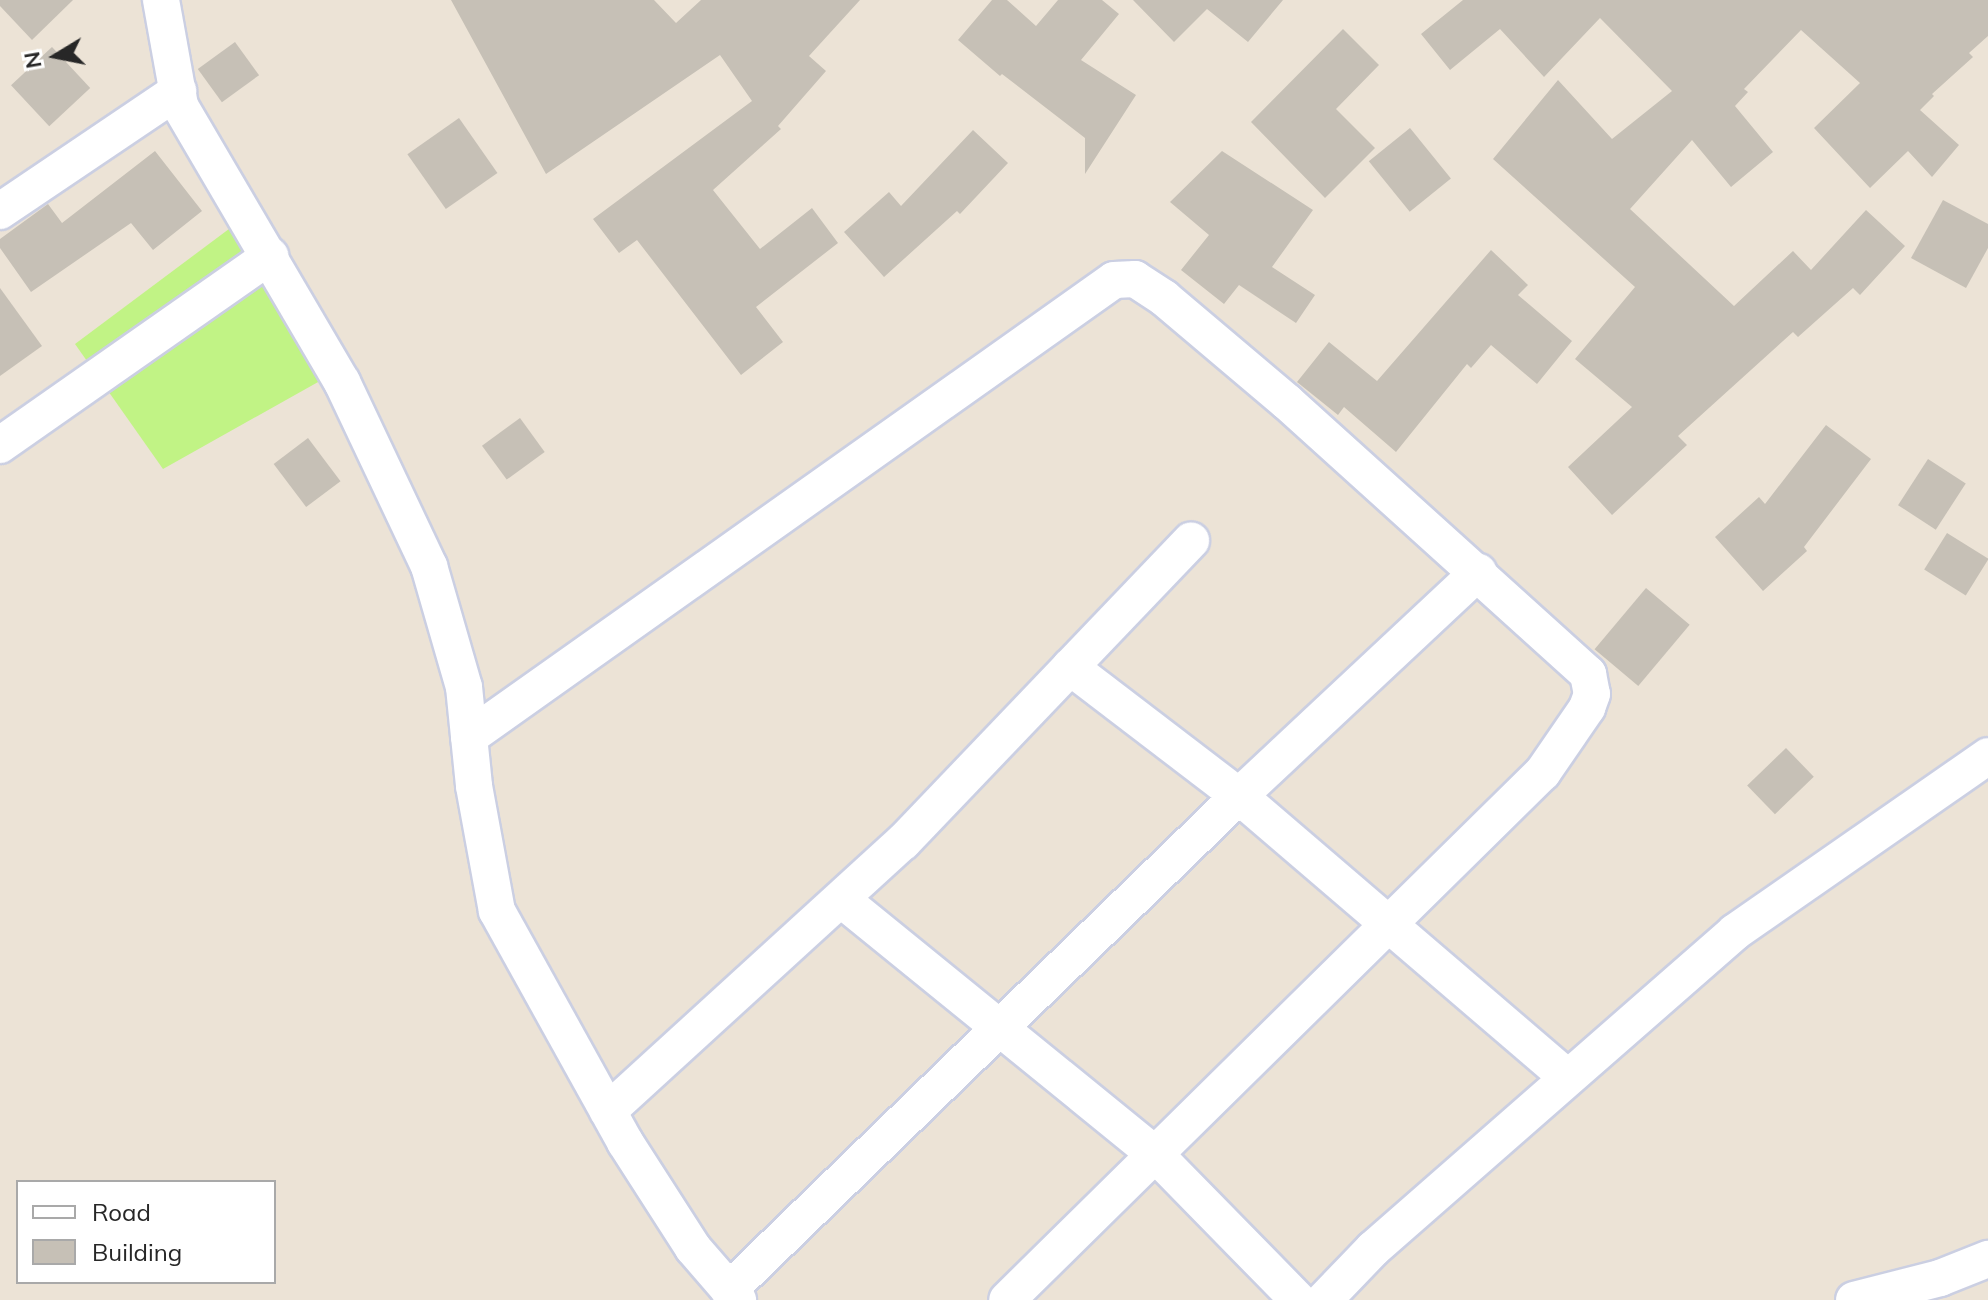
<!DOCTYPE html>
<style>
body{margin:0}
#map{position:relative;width:1988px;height:1300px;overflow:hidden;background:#ece3d6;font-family:Mulish,sans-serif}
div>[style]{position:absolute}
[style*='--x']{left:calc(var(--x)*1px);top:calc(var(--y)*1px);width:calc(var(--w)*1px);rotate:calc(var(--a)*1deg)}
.pitch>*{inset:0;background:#c1f385}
.building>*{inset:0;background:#c6c0b6;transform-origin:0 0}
.roads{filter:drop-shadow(2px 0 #cbcfe2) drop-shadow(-2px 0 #cbcfe2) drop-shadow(0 2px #cbcfe2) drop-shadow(0 -2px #cbcfe2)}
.minor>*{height:36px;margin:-18px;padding:0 18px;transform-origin:18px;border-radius:18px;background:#fff}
span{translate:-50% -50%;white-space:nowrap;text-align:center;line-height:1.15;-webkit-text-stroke:8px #fff;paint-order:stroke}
.legend{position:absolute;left:16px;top:1180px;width:260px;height:104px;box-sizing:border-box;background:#fff;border:2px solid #a9a9a9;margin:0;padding:10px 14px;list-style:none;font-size:24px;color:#272727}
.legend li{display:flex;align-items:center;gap:16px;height:40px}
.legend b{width:40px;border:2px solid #a9a9a9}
.north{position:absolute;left:16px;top:16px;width:80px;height:80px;-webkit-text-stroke:6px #fff;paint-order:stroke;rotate:260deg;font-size:22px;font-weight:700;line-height:32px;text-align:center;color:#272727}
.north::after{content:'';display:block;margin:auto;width:28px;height:36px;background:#272727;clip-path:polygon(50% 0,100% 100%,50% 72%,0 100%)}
</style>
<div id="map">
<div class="pitch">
<div style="clip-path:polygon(241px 220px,327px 377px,163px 469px,75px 344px)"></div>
</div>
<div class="building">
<div style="clip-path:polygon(0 0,73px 0,32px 40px,0 6px)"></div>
<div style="clip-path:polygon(451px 0,654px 0,676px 23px,701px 0,860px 0,809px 56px,826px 71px,778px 126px,781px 129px,713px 190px,760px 249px,812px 208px,838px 243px,756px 307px,783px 342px,741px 375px,637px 240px,619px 253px,593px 219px,752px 101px,720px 55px,546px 174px)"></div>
<div style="clip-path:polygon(992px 0,1007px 0,1036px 26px,1058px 0,1102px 0,1119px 14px,1081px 60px,1136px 95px,1085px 174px,1085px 138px,1002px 74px,1000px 76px,958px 40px)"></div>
<div style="clip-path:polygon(1133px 0,1283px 0,1248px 42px,1207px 9px,1174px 42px)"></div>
<div style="clip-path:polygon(1463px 0,1988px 0,1988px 36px,1969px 53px,1973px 57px,1932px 94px,1934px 96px,1920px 110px,1959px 145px,1932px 177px,1908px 151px,1870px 188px,1814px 128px,1860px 83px,1801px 30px,1744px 89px,1748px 92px,1735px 106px,1773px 152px,1731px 187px,1692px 140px,1630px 209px,1734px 306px,1793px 251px,1811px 270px,1866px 210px,1905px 246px,1860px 295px,1853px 288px,1798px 337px,1793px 332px,1678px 436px,1687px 445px,1612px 515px,1568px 467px,1632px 407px,1575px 359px,1635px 287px,1493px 159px,1558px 80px,1612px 139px,1672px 91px,1600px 18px,1544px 77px,1500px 29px,1450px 70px,1421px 34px)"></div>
<div style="clip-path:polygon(1343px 29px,1379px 65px,1336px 109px,1375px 148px,1325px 198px,1251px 122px)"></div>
<div style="left:235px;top:42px;width:41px;height:46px;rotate:54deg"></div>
<div style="left:52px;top:47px;width:56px;height:56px;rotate:47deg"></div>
<div style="left:459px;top:118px;width:67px;height:63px;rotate:55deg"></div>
<div style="left:1410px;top:128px;width:65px;height:53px;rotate:51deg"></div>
<div style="clip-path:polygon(973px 130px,1008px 163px,960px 214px,957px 211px,884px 277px,844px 232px,889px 192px,901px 206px)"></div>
<div style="clip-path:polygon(155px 151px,202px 211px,153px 250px,131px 223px,31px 292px,0 248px,0 239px,48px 204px,62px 223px)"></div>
<div style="clip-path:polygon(1222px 151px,1313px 210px,1272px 267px,1315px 295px,1296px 323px,1239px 285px,1224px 304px,1181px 270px,1209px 235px,1170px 202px)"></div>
<div style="clip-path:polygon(1943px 200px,1988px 224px,1988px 248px,1966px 288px,1911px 258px)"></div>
<div style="clip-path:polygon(1491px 250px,1528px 285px,1518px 295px,1572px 341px,1537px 384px,1491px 345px,1471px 368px,1467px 364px,1396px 452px,1344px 407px,1338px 415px,1297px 382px,1329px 342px,1377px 381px)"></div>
<div style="clip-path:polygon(0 288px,42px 346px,0 376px)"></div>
<div style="left:520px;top:418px;width:42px;height:47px;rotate:54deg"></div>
<div style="clip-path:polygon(1826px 425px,1871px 459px,1804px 547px,1807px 551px,1763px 591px,1715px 537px,1759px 497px,1765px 504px)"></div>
<div style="left:308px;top:438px;width:54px;height:43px;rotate:53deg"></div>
<div style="left:1928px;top:459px;width:45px;height:55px;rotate:33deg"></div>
<div style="left:1947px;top:533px;width:49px;height:43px;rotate:32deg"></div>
<div style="left:1646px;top:588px;width:57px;height:80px;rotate:40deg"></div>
<div style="left:1786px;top:748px;width:40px;height:54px;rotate:46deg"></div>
</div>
<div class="roads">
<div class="minor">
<div style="--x:161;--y:0;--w:108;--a:79.8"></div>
<div style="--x:180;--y:106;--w:320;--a:59.6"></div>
<div style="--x:342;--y:382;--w:204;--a:64.7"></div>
<div style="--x:429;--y:566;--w:126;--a:73.9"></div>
<div style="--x:464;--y:687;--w:100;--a:84.2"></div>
<div style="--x:474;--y:786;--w:127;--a:79.6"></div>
<div style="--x:497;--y:911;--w:264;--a:61"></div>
<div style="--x:625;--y:1142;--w:126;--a:57.3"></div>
<div style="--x:693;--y:1248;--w:69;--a:49.1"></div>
<div style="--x:0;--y:211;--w:215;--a:-34"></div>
<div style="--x:0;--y:445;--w:330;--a:-35"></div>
<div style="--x:1070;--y:667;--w:213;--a:37.4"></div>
<div style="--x:1239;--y:796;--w:432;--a:40.6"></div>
<div style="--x:469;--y:737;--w:790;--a:-35.32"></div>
<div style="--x:1114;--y:280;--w:21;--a:-3"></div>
<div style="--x:1135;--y:279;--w:35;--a:33"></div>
<div style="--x:1164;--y:298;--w:161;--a:40.2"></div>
<div style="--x:1287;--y:402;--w:406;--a:42.1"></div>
<div style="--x:1588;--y:674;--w:20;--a:79"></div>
<div style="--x:1592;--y:694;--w:15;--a:110"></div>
<div style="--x:1587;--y:708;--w:78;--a:124.5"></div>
<div style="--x:1543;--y:772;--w:752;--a:135.43"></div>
<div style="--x:841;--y:899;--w:405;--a:39.1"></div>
<div style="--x:1155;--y:1154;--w:204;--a:45.6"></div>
<div style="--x:608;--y:1111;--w:399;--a:-42.4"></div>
<div style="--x:903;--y:842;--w:417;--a:-46.3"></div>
<div style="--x:729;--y:1290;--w:710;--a:-44.09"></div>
<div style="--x:1239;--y:796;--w:328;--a:-43.1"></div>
<div style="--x:1324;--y:1300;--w:71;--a:-46.1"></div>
<div style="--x:1373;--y:1249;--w:481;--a:-41.2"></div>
<div style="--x:1735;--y:932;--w:308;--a:-34.8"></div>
<div style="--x:1854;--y:1300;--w:89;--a:-14.3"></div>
<div style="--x:1940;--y:1278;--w:52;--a:-21.6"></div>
</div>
</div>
<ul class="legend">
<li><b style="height:10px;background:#fff"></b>Road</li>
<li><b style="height:22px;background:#c6c0b6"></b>Building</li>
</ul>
<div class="north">N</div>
</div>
